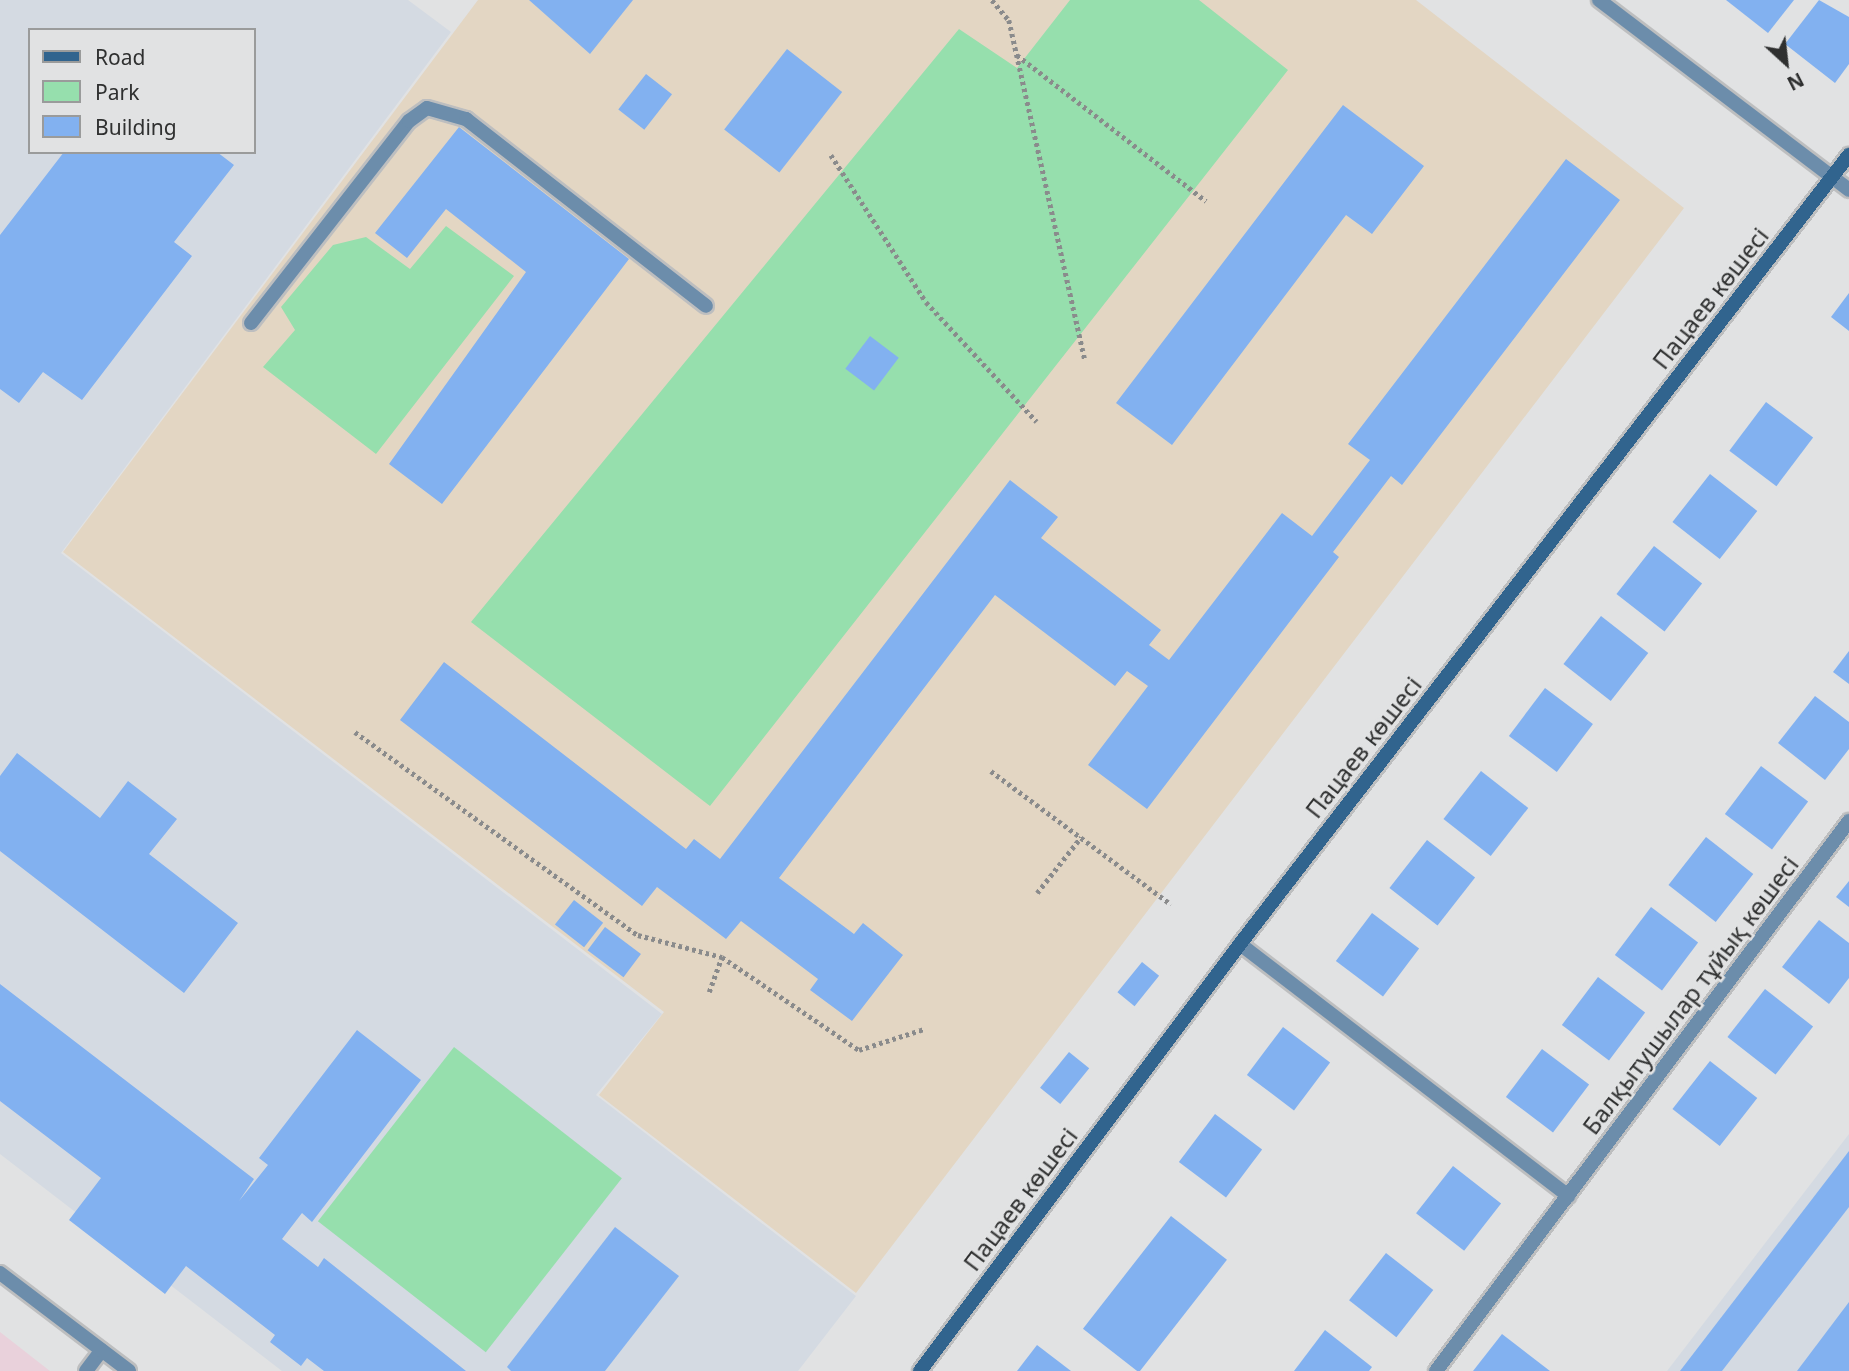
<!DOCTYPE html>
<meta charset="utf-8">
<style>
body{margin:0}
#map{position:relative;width:1849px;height:1371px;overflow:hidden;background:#e1e2e3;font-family:"Noto Sans",sans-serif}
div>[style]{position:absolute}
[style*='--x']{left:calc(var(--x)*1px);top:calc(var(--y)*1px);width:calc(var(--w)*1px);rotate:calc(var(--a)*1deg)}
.commercial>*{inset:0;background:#e9d1db}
.built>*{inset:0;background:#d4dae2}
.medical>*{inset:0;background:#e3d6c3}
.green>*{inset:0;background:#96dfad;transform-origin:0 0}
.building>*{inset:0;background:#82b1f0;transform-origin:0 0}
.path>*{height:4.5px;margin-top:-2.25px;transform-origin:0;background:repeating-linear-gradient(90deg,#8a8b8c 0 3.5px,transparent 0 7px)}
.roads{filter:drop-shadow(2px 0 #bdbebf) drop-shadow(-2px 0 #bdbebf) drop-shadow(0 2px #bdbebf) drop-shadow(0 -2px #bdbebf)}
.service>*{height:14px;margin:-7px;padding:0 7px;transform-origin:7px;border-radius:7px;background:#6c8dab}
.minor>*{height:14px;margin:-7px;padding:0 7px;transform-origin:7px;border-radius:7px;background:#6c8dab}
.tertiary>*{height:14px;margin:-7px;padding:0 7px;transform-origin:7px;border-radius:7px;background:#6c8dab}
.secondary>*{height:14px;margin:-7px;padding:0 7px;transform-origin:7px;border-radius:7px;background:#31648e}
span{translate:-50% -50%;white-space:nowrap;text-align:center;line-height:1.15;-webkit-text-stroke:5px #e1e2e3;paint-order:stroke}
.street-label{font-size:24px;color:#2f3030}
.legend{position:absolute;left:28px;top:28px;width:228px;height:126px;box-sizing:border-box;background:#e1e2e3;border:2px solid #9a9b9b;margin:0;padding:9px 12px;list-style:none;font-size:21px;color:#2f3030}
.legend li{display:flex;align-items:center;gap:14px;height:35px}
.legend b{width:35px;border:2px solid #9a9b9b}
.north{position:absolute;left:1751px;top:28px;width:70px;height:70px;-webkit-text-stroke:5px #e1e2e3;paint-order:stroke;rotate:153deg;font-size:19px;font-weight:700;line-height:28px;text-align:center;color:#2f3030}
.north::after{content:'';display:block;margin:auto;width:24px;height:32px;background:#2f3030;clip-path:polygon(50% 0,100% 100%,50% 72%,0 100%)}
</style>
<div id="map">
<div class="commercial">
<div style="clip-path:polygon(0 1332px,50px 1371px,0 1371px)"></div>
</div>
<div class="built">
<div style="clip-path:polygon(evenodd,0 0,408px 0,451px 32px,61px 553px,662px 1014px,596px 1095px,856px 1296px,798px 1371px,282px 1371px,0 1154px,0 0,30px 30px,254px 30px,254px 152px,30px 152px,30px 30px)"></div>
<div style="clip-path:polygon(1849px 1134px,1849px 1371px,1667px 1371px)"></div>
</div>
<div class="medical">
<div style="clip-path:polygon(478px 0,1416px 0,1684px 208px,856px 1293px,599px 1095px,664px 1012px,63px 552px)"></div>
</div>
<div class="green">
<div style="clip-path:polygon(1070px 0,1199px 0,1288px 70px,710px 806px,471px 622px,959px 29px,1017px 68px)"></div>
<div style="clip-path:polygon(446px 226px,514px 276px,376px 454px,263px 367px,295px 330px,281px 307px,333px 245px,366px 237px,410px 269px)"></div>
<div style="left:454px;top:1047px;width:213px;height:221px;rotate:38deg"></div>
</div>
<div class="building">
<div style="clip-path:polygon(529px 0,633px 0,590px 54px)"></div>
<div style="clip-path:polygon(1726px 0,1794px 0,1768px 33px)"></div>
<div style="clip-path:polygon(1819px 0,1849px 17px,1849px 64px,1835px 83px,1785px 44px)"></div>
<div style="left:787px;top:49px;width:70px;height:102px;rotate:38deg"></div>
<div style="left:646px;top:74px;width:33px;height:45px;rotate:38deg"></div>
<div style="clip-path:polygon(1343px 105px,1424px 166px,1372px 234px,1346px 215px,1172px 445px,1116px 403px)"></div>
<div style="clip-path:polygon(459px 127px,629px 259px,442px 504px,389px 464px,526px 272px,446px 209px,407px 258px,375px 233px)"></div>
<div style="clip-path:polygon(64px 152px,217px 152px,234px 165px,174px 242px,192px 256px,82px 400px,43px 372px,19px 403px,0 389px,0 235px)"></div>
<div style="clip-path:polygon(1566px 159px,1620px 200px,1402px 485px,1391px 476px,1333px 552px,1339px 557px,1147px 809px,1088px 765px,1148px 686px,1127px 671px,1115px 686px,995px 595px,779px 878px,854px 934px,863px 923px,903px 955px,852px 1021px,810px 990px,818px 979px,741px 921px,726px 939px,657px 887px,642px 906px,400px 720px,444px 662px,686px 849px,694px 839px,720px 859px,1010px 480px,1058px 517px,1041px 538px,1161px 630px,1149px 645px,1169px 660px,1282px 513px,1312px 536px,1370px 460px,1348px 444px)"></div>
<div style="clip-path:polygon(1849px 293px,1849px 331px,1831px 317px)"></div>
<div style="left:870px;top:336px;width:36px;height:41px;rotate:37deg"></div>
<div style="left:1766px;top:402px;width:59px;height:61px;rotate:37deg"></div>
<div style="left:1710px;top:474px;width:60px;height:61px;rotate:38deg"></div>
<div style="left:1654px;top:546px;width:61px;height:61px;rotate:38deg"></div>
<div style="left:1601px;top:616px;width:60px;height:61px;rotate:38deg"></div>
<div style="clip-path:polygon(1849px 651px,1849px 684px,1833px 672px)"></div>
<div style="left:1545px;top:688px;width:60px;height:60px;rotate:37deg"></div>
<div style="clip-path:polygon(1815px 696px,1849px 722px,1849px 749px,1825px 780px,1778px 743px)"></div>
<div style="clip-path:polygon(17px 753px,100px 818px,128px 781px,177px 819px,149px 854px,238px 923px,184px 993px,0 851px,0 776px)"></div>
<div style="left:1761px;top:766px;width:59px;height:60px;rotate:37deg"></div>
<div style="left:1481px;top:771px;width:60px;height:61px;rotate:38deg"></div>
<div style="left:1706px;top:837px;width:60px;height:61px;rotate:38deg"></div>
<div style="left:1427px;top:840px;width:61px;height:61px;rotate:38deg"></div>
<div style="clip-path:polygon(1849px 881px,1849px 907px,1836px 897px)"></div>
<div style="left:574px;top:900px;width:37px;height:31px;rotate:38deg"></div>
<div style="left:1651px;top:907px;width:59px;height:60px;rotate:37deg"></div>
<div style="left:1372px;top:913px;width:59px;height:60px;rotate:37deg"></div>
<div style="clip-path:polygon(1819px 920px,1849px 943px,1849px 978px,1829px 1004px,1782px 967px)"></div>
<div style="left:605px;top:927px;width:45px;height:29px;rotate:37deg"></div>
<div style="left:1142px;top:962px;width:22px;height:39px;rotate:39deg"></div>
<div style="left:1598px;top:977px;width:59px;height:60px;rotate:37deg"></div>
<div style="clip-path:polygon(0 984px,254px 1179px,239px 1201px,268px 1165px,259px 1158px,357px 1030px,421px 1080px,312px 1222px,302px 1213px,282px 1239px,318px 1267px,324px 1258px,466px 1371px,324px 1371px,307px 1358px,301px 1366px,270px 1342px,275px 1335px,186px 1266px,165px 1294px,69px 1220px,101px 1178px,0 1101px)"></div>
<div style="left:1765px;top:989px;width:61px;height:61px;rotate:38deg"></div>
<div style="left:1283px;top:1027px;width:59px;height:60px;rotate:37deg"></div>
<div style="left:1542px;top:1049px;width:59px;height:60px;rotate:37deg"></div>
<div style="left:1069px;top:1052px;width:26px;height:46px;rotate:39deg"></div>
<div style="left:1710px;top:1061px;width:60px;height:61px;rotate:38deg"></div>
<div style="left:1215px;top:1114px;width:59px;height:60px;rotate:37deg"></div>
<div style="clip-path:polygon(1849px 1151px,1849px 1207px,1722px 1371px,1680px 1371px)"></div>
<div style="left:1453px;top:1166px;width:61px;height:60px;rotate:38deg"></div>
<div style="left:1171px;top:1216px;width:71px;height:143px;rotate:38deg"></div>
<div style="clip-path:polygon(615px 1227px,679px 1276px,605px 1371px,511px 1371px,507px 1367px)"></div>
<div style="left:1386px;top:1253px;width:60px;height:60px;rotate:38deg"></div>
<div style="clip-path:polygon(1849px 1302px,1849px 1371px,1797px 1371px)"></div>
<div style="clip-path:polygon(1325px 1330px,1372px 1367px,1369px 1371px,1294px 1371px)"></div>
<div style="clip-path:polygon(1502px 1334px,1550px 1371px,1473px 1371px)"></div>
<div style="clip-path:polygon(1037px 1345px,1071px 1371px,1017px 1371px)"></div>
</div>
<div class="path">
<div style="--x:992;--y:0;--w:26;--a:50"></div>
<div style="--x:1009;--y:20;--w:348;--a:77.4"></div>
<div style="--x:1017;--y:55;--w:239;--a:37.7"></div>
<div style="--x:831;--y:155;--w:175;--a:57.1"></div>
<div style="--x:926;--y:302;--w:163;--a:47.2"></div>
<div style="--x:355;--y:732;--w:348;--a:35.7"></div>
<div style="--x:638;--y:935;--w:87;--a:14.7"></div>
<div style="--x:722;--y:957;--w:166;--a:34.2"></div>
<div style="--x:859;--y:1050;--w:68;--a:-17.9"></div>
<div style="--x:991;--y:771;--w:224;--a:36.5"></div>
<div style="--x:1037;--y:893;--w:71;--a:-51.8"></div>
<div style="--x:709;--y:992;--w:37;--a:-70"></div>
</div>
<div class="roads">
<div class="service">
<div style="--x:251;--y:323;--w:256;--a:-52"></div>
<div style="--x:409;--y:121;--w:22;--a:-36"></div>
<div style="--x:427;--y:108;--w:41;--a:15.8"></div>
<div style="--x:466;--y:119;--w:304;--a:37.9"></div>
<div style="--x:86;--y:1371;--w:26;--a:-53"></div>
</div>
<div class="minor">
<div style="--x:1240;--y:944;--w:414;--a:37.5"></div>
<div style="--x:1436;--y:1371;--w:688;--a:-53.1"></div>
</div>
<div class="tertiary">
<div style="--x:1599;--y:0;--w:314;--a:37.2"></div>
<div style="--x:0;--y:1273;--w:162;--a:37.2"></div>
</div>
<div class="secondary">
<div style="--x:920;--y:1371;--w:534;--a:-53.15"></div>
<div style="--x:1240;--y:944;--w:997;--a:-52.34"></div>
</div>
</div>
<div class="street-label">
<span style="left:1710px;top:298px;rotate:-52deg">Пацаев көшесі</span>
<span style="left:1363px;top:747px;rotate:-52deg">Пацаев көшесі</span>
<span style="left:1690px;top:995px;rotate:-53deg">Балқытушылар тұйық көшесі</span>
<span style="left:1020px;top:1199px;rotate:-53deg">Пацаев көшесі</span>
</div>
<ul class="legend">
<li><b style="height:9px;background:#31648e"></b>Road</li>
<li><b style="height:19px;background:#96dfad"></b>Park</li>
<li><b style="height:19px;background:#82b1f0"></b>Building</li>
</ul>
<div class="north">N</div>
</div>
